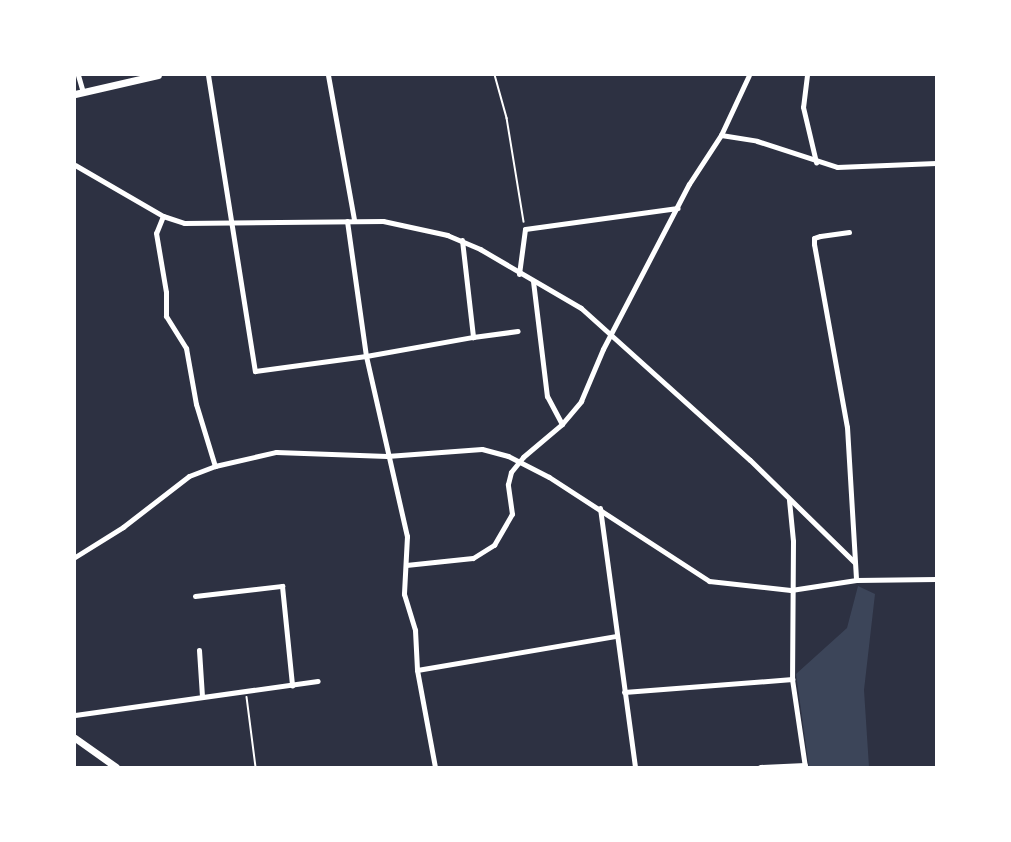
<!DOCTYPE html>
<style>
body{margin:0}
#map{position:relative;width:1011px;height:842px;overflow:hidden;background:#2d3142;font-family:"PT Sans",sans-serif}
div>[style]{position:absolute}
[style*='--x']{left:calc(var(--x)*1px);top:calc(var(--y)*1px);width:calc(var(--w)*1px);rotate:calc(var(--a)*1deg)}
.green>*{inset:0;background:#3c4559}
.path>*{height:1.5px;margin:-0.75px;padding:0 0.75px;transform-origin:0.75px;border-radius:0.75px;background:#fff}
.minor>*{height:5px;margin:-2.5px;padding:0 2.5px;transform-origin:2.5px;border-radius:2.5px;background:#fff}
.tertiary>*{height:7px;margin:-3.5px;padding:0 3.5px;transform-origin:3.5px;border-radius:3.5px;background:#fff}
span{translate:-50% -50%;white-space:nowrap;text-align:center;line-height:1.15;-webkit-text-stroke:6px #fff;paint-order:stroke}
.frame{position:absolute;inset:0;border:76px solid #fff;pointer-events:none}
</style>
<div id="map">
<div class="green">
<div style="clip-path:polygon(858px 586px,875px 594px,864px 690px,869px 767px,809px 767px,796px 674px,847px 628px)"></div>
</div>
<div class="path">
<div style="--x:495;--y:75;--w:45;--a:74.4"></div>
<div style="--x:507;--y:118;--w:105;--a:80.7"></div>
<div style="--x:247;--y:697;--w:71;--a:82.7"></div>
</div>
<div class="minor">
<div style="--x:78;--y:75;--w:18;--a:74"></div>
<div style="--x:208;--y:75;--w:300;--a:81"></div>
<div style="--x:255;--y:371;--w:112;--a:-7.7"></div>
<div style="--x:366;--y:356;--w:185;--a:77.2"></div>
<div style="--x:407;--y:536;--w:58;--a:93"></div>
<div style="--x:404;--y:594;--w:38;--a:73"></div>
<div style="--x:415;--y:630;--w:40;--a:87.1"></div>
<div style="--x:417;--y:670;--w:99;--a:79.5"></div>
<div style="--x:328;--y:75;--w:147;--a:79.8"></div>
<div style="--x:807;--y:75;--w:32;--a:97"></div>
<div style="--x:803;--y:107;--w:57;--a:76.7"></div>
<div style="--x:721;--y:135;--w:36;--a:9"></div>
<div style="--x:757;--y:141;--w:84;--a:18"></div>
<div style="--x:837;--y:167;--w:99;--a:-2.3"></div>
<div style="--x:75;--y:165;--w:102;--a:30.1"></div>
<div style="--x:163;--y:216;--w:22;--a:18"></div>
<div style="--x:184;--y:223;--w:199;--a:-0.6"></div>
<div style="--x:383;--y:221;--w:66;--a:12.3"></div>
<div style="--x:447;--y:235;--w:36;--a:23"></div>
<div style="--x:480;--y:249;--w:117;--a:30.3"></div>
<div style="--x:581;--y:308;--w:227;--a:42"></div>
<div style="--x:750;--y:460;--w:146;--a:44.4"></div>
<div style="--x:163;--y:216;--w:18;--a:112"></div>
<div style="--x:156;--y:233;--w:60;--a:80.4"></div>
<div style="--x:166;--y:292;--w:24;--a:90"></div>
<div style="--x:166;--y:316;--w:38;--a:58"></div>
<div style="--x:186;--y:348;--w:57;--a:79.9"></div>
<div style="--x:196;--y:404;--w:65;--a:73"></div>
<div style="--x:347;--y:221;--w:136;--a:82"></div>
<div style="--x:366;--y:356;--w:109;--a:-10.1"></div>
<div style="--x:849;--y:232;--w:29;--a:172"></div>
<div style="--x:820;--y:236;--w:6;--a:162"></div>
<div style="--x:814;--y:238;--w:6;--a:90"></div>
<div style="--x:814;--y:244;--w:186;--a:79.8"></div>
<div style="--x:847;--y:427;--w:153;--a:86.6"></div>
<div style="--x:462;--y:240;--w:98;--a:83.5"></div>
<div style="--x:473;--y:337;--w:45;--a:-7.6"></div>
<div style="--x:519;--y:274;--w:45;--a:-82.4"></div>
<div style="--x:525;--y:229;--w:154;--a:-7.8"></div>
<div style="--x:533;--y:281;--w:116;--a:83.1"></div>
<div style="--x:547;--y:396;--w:32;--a:62"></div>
<div style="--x:789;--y:500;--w:41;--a:84.4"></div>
<div style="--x:793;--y:541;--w:138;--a:90.4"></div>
<div style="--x:792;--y:679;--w:89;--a:81.6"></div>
<div style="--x:600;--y:508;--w:261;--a:82.3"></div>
<div style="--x:75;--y:557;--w:57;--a:-32"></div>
<div style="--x:123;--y:527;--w:83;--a:-37.7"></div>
<div style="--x:189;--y:476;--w:28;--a:-21"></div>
<div style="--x:215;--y:466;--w:63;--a:-12.9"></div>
<div style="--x:276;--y:452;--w:111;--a:2.1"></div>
<div style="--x:387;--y:456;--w:95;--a:-4.2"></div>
<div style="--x:482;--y:449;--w:27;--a:15"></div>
<div style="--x:508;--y:456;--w:46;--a:27.1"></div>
<div style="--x:549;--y:477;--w:191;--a:33"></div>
<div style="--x:709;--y:581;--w:82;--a:6.3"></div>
<div style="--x:791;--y:590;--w:66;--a:-8.7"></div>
<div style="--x:856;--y:580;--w:80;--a:-0.7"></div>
<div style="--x:406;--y:565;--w:67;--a:-6"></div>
<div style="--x:473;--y:558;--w:25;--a:-32"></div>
<div style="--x:494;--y:545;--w:36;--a:-60"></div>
<div style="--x:512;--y:514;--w:30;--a:-98"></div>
<div style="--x:508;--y:484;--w:12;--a:-76"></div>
<div style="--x:511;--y:472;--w:19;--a:-51"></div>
<div style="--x:523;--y:457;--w:51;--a:-40.2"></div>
<div style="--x:562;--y:424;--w:30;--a:-50"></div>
<div style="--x:581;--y:401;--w:56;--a:-67.1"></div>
<div style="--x:603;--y:349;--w:186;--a:-62.5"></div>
<div style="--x:689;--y:184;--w:59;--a:-56.9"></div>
<div style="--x:721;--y:135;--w:66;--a:-65"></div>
<div style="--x:195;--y:596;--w:88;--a:-6.6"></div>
<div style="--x:282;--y:586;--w:100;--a:84.2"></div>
<div style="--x:199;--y:650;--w:47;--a:86.3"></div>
<div style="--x:417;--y:670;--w:201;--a:-9.7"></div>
<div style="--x:624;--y:692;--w:169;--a:-4.4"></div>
<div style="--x:75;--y:715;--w:245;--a:-8"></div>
<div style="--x:760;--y:767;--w:45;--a:-2.5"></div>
</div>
<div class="tertiary">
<div style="--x:75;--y:94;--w:85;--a:-12.9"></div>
<div style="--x:75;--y:738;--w:50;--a:35.3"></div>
</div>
<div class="frame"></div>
</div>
